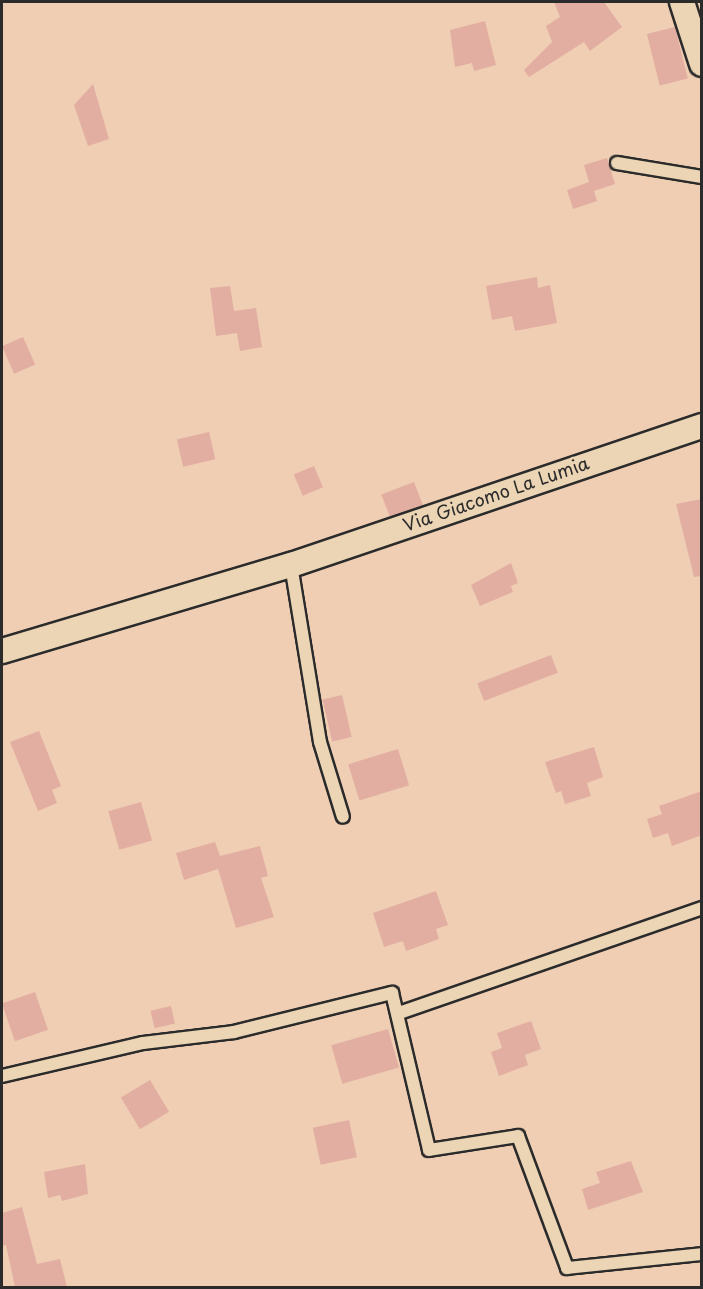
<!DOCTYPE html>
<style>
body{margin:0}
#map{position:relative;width:703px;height:1289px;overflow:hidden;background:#efceb3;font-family:"Playpen Sans",sans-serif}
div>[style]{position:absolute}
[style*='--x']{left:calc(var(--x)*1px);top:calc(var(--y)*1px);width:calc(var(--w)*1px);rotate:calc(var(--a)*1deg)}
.building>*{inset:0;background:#e3aea2;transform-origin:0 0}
.roads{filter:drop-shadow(2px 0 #2b2b2b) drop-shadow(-2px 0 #2b2b2b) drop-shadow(0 2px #2b2b2b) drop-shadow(0 -2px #2b2b2b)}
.lane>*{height:12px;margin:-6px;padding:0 6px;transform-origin:6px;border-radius:6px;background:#ecd5b5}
.street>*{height:24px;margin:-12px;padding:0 12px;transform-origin:12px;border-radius:12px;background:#ecd5b5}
span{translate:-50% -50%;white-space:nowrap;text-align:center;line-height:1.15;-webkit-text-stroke:5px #ecd5b5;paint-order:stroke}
.street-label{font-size:18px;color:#2b2b2b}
.frame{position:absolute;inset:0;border:3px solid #2b2b2b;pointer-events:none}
</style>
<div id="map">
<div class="building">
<div style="clip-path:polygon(554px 2px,604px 2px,622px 27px,590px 51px,584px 42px,529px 77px,524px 70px,552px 42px,546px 26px,560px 17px)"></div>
<div style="clip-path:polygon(485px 21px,496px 65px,474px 71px,472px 63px,455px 67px,450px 30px)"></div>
<div style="left:675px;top:27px;width:53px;height:29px;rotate:76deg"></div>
<div style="clip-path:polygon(93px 84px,109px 139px,88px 146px,74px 105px)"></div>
<div style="clip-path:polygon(607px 158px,615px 184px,594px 191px,597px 201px,573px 209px,567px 190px,589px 182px,584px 165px)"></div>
<div style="clip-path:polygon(537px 277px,538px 288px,550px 285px,557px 323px,515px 331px,512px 316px,492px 320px,486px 286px)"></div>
<div style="clip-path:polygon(230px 286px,234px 311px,256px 308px,262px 347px,240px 351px,237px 333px,216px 336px,210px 288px)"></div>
<div style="left:23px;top:337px;width:30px;height:23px;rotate:66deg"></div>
<div style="left:209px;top:432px;width:28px;height:33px;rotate:77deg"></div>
<div style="left:314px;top:466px;width:23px;height:22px;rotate:67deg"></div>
<div style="left:414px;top:482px;width:25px;height:35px;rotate:69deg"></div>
<div style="clip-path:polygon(702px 499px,702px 576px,694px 577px,676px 504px)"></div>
<div style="clip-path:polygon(511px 563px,518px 583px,511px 586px,513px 592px,480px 606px,471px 585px)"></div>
<div style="left:551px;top:655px;width:19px;height:79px;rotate:69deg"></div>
<div style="left:342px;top:695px;width:43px;height:20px;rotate:77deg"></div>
<div style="clip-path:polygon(39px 731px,61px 786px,52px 790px,57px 803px,38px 811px,10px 742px)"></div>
<div style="clip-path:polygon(594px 747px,603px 777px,587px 783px,591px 796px,565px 804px,561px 791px,556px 793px,545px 762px)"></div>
<div style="left:398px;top:749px;width:38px;height:52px;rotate:73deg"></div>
<div style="clip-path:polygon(702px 791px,702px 835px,672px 846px,668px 833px,653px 838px,647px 819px,662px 814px,659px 806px)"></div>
<div style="left:141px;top:802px;width:40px;height:34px;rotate:74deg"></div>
<div style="clip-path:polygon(215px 842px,220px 856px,260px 846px,268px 876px,261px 878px,274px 917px,236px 928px,218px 869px,184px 880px,176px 853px)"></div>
<div style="clip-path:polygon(436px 891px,448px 925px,436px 929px,439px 939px,406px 951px,403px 941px,384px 947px,373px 913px)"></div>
<div style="left:35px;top:992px;width:40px;height:35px;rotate:71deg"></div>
<div style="left:171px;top:1006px;width:18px;height:21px;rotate:77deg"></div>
<div style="clip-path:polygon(531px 1021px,541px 1049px,525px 1055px,528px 1065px,499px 1076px,491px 1052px,502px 1048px,497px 1033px)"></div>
<div style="left:388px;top:1029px;width:40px;height:59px;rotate:74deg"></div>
<div style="left:150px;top:1080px;width:37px;height:34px;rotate:59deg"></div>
<div style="left:349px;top:1120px;width:38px;height:37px;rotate:78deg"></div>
<div style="clip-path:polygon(631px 1161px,643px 1192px,588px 1210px,582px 1189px,600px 1183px,596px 1172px)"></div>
<div style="clip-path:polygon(85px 1164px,88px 1194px,62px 1201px,60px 1195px,48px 1198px,44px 1172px)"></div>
<div style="clip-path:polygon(22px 1207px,37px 1264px,60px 1259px,67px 1287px,15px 1287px,6px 1245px,2px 1246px,2px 1213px)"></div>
</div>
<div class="roads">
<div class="lane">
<div style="--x:617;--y:163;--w:86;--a:9.4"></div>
<div style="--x:291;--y:565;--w:179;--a:80.7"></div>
<div style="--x:320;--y:742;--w:78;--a:73"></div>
<div style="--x:399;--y:1013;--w:321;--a:-19.1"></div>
<div style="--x:2;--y:1076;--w:145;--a:-13.2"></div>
<div style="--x:143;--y:1043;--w:92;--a:-6.9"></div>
<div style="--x:234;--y:1032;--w:163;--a:-13.9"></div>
<div style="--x:392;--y:993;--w:161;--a:76.7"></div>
<div style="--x:429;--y:1150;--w:90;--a:-8.9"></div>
<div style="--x:518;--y:1136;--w:141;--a:69.6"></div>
<div style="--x:567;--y:1268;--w:136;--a:-5.9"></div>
</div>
<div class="street">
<div style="--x:682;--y:2;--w:65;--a:72.1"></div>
<div style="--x:2;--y:651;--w:302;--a:-16.6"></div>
<div style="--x:291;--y:565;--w:434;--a:-18.7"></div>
</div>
</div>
<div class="street-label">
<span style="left:496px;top:494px;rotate:-19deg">Via Giacomo La Lumia</span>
</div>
<div class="frame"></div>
</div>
